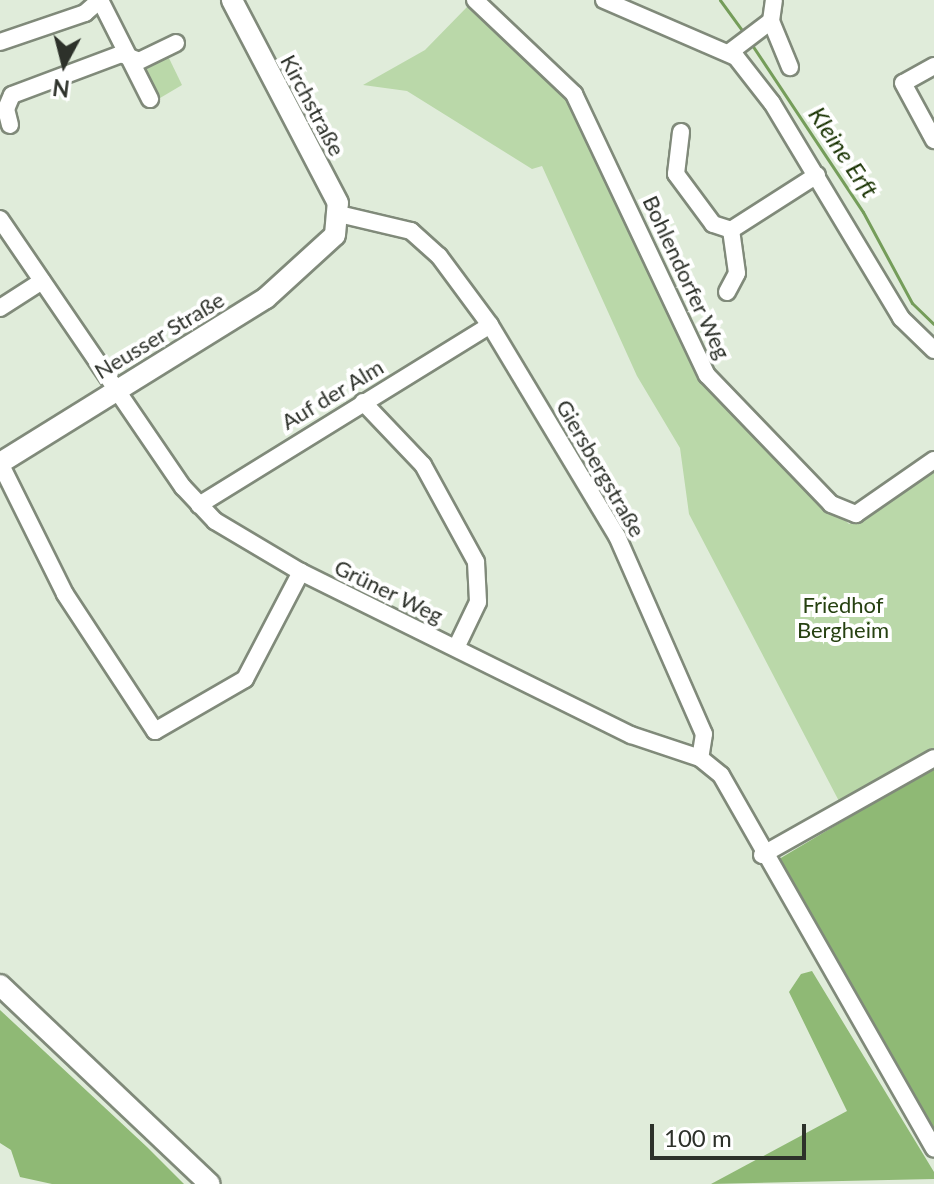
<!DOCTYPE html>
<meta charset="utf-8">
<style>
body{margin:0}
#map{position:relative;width:934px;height:1184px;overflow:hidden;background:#e0ecda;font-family:Lato,sans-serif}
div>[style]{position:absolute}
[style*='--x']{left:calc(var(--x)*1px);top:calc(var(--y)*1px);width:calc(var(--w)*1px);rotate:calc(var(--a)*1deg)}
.green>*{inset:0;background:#bad8a9}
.forest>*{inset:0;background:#8fb975}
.stream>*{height:3px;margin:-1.5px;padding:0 1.5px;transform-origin:1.5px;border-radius:1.5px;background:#759d5a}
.roads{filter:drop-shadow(2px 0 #808a7a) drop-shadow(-2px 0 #808a7a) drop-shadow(0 2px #808a7a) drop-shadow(0 -2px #808a7a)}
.minor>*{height:16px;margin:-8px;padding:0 8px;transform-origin:8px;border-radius:8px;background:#fff}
.major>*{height:20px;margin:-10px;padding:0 10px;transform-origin:10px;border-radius:10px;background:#fff}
span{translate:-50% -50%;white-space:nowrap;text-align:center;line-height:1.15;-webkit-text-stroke:8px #fff;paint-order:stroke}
.street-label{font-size:22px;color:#2d312a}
.park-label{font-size:22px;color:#264111}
.water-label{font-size:24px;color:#1a3403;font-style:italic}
.north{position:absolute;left:24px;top:24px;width:80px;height:80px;-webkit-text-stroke:6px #fff;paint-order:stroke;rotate:187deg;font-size:22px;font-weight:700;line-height:32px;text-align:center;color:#2d312a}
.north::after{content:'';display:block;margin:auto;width:28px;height:36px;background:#2d312a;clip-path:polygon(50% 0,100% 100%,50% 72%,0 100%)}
.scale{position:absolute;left:650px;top:1124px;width:156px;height:36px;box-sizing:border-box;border:4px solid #2d312a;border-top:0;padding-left:10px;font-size:24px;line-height:28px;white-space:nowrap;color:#2d312a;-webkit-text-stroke:6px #fff;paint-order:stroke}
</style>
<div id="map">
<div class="green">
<div style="clip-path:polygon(467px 7px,579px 112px,699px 371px,849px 524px,934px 470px,934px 753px,841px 805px,689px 514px,680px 448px,637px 376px,542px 166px,532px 169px,407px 91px,363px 85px,425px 50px)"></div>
<div style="clip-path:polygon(166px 52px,182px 85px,155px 101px,140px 65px)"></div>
</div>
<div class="forest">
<div style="clip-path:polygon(934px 767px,934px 1129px,774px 862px)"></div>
<div style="clip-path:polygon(812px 971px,934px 1172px,934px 1179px,711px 1184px,847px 1111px,789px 992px,801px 974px)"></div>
<div style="clip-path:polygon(0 1010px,147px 1147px,184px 1184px,52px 1184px,20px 1177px,11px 1150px,0 1143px)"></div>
</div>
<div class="stream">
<div style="--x:720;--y:0;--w:41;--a:54"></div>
<div style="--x:750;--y:42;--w:204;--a:56.4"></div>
<div style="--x:863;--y:212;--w:103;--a:61.7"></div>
<div style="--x:912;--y:303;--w:30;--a:44"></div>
</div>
<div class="roads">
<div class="minor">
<div style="--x:100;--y:0;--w:111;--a:63.2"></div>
<div style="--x:475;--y:0;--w:137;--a:43.5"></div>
<div style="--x:574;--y:94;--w:311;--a:64.7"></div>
<div style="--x:707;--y:375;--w:179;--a:46.1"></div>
<div style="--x:831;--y:504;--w:27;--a:22"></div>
<div style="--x:856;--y:514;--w:95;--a:-34.7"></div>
<div style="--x:604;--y:0;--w:144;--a:23.4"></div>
<div style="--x:736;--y:57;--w:58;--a:52"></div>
<div style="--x:772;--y:103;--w:251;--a:59"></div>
<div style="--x:901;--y:318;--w:46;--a:44.1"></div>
<div style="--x:771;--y:21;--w:50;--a:67.6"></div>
<div style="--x:0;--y:42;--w:90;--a:-18.8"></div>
<div style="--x:85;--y:13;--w:20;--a:-41"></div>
<div style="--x:730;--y:52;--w:51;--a:-37.1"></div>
<div style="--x:771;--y:21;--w:21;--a:-82"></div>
<div style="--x:934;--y:66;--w:35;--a:151"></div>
<div style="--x:903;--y:83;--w:65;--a:61.5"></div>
<div style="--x:10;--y:125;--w:16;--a:-104"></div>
<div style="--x:6;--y:109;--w:15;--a:-67"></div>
<div style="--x:12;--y:95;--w:116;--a:-20.6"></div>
<div style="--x:121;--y:54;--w:19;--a:21"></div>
<div style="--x:139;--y:61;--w:41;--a:-25.9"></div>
<div style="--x:681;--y:132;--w:42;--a:96.8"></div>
<div style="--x:676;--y:174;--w:62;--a:53.5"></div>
<div style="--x:713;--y:224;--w:19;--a:18"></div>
<div style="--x:339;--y:214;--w:74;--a:13.3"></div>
<div style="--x:411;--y:231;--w:38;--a:42"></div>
<div style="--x:439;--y:256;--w:86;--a:53.5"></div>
<div style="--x:490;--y:325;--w:246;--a:59"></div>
<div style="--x:617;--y:536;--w:216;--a:66.3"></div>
<div style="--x:704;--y:734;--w:24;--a:99"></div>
<div style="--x:0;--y:219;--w:325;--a:55.7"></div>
<div style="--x:183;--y:487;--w:47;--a:46.7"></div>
<div style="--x:215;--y:521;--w:100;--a:30.7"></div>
<div style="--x:301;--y:572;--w:368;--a:26.3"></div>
<div style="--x:631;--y:735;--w:73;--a:18.4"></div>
<div style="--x:727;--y:292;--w:21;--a:-62"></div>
<div style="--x:737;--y:273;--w:43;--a:-97.9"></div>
<div style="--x:731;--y:230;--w:102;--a:-32.6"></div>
<div style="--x:0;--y:308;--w:50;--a:-32.7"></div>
<div style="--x:363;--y:402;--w:87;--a:46.4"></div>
<div style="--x:423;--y:465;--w:111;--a:61.3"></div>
<div style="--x:476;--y:562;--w:40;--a:87.1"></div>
<div style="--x:478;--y:602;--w:51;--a:115.6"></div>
<div style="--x:0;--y:463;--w:146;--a:63.6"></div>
<div style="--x:65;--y:594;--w:164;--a:56.7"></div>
<div style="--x:155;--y:731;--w:104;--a:-30"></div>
<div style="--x:245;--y:679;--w:121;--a:-62.4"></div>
<div style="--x:199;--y:505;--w:342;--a:-31.7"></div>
<div style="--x:700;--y:758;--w:27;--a:39"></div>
<div style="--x:721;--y:775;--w:430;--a:60.3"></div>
<div style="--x:762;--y:855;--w:197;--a:-29.4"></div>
</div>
<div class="major">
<div style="--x:0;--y:463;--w:313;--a:-31.8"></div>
<div style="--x:266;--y:298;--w:93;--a:-42.4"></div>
<div style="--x:335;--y:235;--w:32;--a:-85"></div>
<div style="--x:338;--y:203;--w:229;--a:-117.6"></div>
<div style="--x:0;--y:985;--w:289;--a:43.5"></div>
</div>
</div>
<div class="street-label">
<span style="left:313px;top:105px;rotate:62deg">Kirchstraße</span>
<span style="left:687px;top:277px;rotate:65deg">Bohlendorfer Weg</span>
<span style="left:159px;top:335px;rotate:-31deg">Neusser Straße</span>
<span style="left:332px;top:394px;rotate:-31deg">Auf der Alm</span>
<span style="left:601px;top:468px;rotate:60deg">Giersbergstraße</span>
<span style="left:389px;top:591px;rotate:26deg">Grüner Weg</span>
</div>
<div class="park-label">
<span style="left:843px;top:617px">Friedhof<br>Bergheim</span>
</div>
<div class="water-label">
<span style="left:844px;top:152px;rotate:56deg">Kleine Erft</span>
</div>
<div class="north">N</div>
<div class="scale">100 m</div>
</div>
